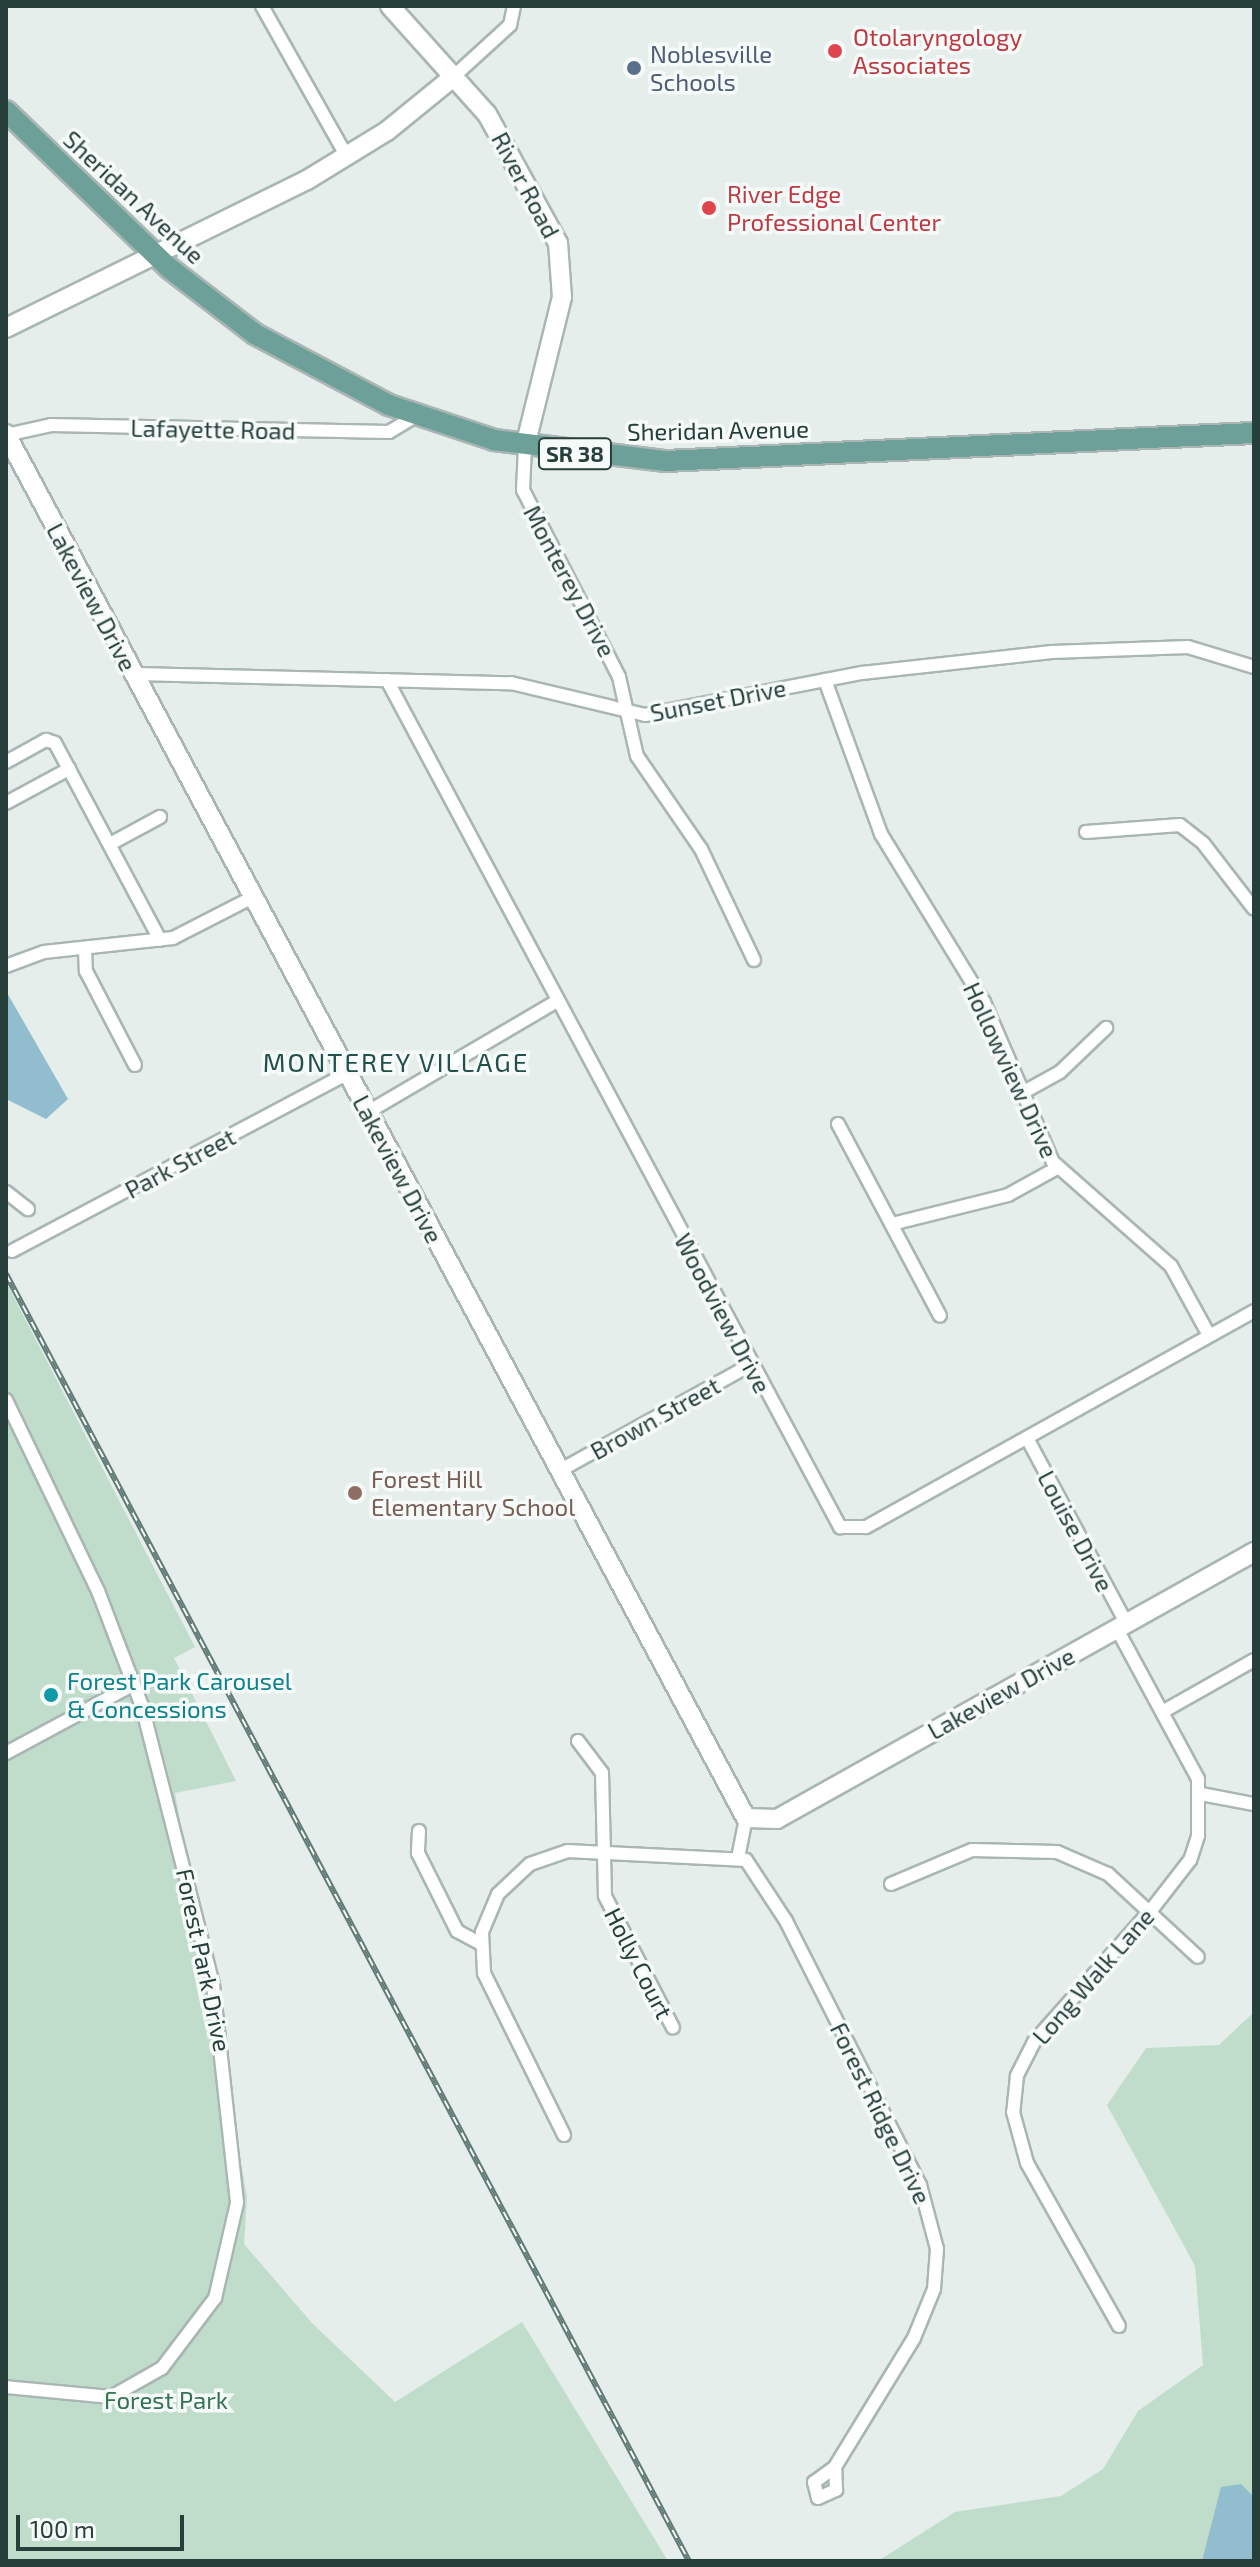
<!DOCTYPE html>
<html>
<head>
<meta charset="utf-8">
<style>
	body { margin:0 }
	#map { position:relative; width:1260px; height:2567px; overflow:hidden; background:#e6eeeb; font-family:"Exo 2",sans-serif }
	div>[style] { position:absolute }
	.green>* { inset:0; background:#c0ddcc }
	.water>* { inset:0; background:#92bdce }
	.roads { filter:drop-shadow(2px 0 #a9b6b3) drop-shadow(-2px 0 #a9b6b3) drop-shadow(0 2px #a9b6b3) drop-shadow(0 -2px #a9b6b3) }
	.street>* { height:12px; margin:-6px; padding:0 6px; transform-origin:6px; border-radius:6px; background:#fff }
	.secondary>* { height:18px; margin:-9px; padding:0 9px; transform-origin:9px; border-radius:9px; background:#fff }
	.primary>* { height:20px; margin:-10px; padding:0 10px; transform-origin:10px; border-radius:10px; background:#6da099 }
	.rail>* { height:6px; margin-top:-3px; transform-origin:0; background:repeating-linear-gradient(90deg,#f6faf9 0 9px,#607a76 0 18px); box-sizing:border-box; border-block:2px solid #607a76 }
	.dots>* { width:22px; height:22px; translate:-50% -50%; box-sizing:border-box; border:4px solid #f6faf9; border-radius:50% }
	span { translate:-50% -50%; white-space:nowrap; text-align:center; line-height:1.15; -webkit-text-stroke:7px #f6faf9; paint-order:stroke }
	.shield-label span { padding:2px 6px; background:#f6faf9; border:2px solid; border-radius:6px; -webkit-text-stroke-width:0 }
	.shield-label { font-size:22px; color:#263f3b; font-weight:700 }
	.health-label { font-size:24px; color:#be3a42 }
	.left { translate:0 -50%; text-align:left }
	.service-label { font-size:24px; color:#4e5e75 }
	.street-label { font-size:24px; color:#263f3b }
	.education-label { font-size:24px; color:#785e54 }
	.culture-label { font-size:24px; color:#0d838f }
	.park-label { font-size:24px; color:#327354 }
	.neighbourhood-label { font-size:26px; color:#22504b; letter-spacing:2px }
	.frame { position:absolute; inset:0; border:8px solid #263f3b; pointer-events:none }
	.scale { position:absolute; left:16px; top:2515px; width:168px; height:36px; box-sizing:border-box; border:4px solid #263f3b; border-top:0; padding-left:10px; font-size:24px; line-height:28px; white-space:nowrap; color:#263f3b; -webkit-text-stroke:6px #f6faf9; paint-order:stroke }
</style>
</head>
<body>
<div id="map">
	<div class="green">
		<div style="clip-path:polygon(6px 1282px,195px 1647px,174px 1658px,236px 1781px,175px 1793px,247px 2197px,244px 2244px,312px 2323px,395px 2402px,522px 2322px,668px 2561px,6px 2561px)"></div>
		<div style="clip-path:polygon(1254px 2012px,1254px 2561px,878px 2561px,955px 2512px,1061px 2496px,1103px 2469px,1138px 2411px,1203px 2365px,1195px 2266px,1107px 2105px,1146px 2048px,1219px 2045px)"></div>
	</div>
	<div class="water">
		<div style="clip-path:polygon(6px 991px,68px 1099px,46px 1119px,6px 1099px)"></div>
		<div style="clip-path:polygon(1241px 2484px,1254px 2497px,1254px 2561px,1202px 2561px,1221px 2487px)"></div>
	</div>
	<div class="roads">
		<div class="street">
			<div style="left:262px;top:6px;width:173px;rotate:60.6deg"></div>
			<div style="left:452px;top:78px;width:79px;rotate:-42.4deg"></div>
			<div style="left:510px;top:25px;width:19px;rotate:-78deg"></div>
			<div style="left:6px;top:435px;width:46px;rotate:-12.5deg"></div>
			<div style="left:51px;top:425px;width:338px;rotate:1.2deg"></div>
			<div style="left:389px;top:432px;width:31px;rotate:-31deg"></div>
			<div style="left:525px;top:447px;width:43px;rotate:92.7deg"></div>
			<div style="left:523px;top:490px;width:210px;rotate:62.8deg"></div>
			<div style="left:619px;top:677px;width:81px;rotate:77.2deg"></div>
			<div style="left:637px;top:756px;width:113px;rotate:55.5deg"></div>
			<div style="left:701px;top:849px;width:123px;rotate:64.5deg"></div>
			<div style="left:133px;top:674px;width:378px;rotate:1.4deg"></div>
			<div style="left:511px;top:683px;width:138px;rotate:13.4deg"></div>
			<div style="left:645px;top:715px;width:221px;rotate:-11deg"></div>
			<div style="left:862px;top:673px;width:191px;rotate:-6.3deg"></div>
			<div style="left:1052px;top:652px;width:136px;rotate:-2.1deg"></div>
			<div style="left:1188px;top:647px;width:69px;rotate:16.9deg"></div>
			<div style="left:387px;top:680px;width:961px;rotate:61.86deg"></div>
			<div style="left:840px;top:1527px;width:26px"></div>
			<div style="left:866px;top:1527px;width:444px;rotate:-29.1deg"></div>
			<div style="left:825px;top:680px;width:164px;rotate:70deg"></div>
			<div style="left:881px;top:834px;width:197px;rotate:58.5deg"></div>
			<div style="left:984px;top:1002px;width:174px;rotate:66.7deg"></div>
			<div style="left:1053px;top:1162px;width:157px;rotate:41.4deg"></div>
			<div style="left:1171px;top:1266px;width:79px;rotate:61.2deg"></div>
			<div style="left:6px;top:762px;width:46px;rotate:-28.8deg"></div>
			<div style="left:46px;top:740px;width:9px;rotate:18deg"></div>
			<div style="left:55px;top:743px;width:223px;rotate:61.9deg"></div>
			<div style="left:6px;top:803px;width:72px;rotate:-28.4deg"></div>
			<div style="left:1086px;top:832px;width:94px;rotate:-4.3deg"></div>
			<div style="left:1180px;top:825px;width:29px;rotate:38deg"></div>
			<div style="left:1203px;top:843px;width:83px;rotate:52.3deg"></div>
			<div style="left:110px;top:844px;width:57px;rotate:-28.4deg"></div>
			<div style="left:85px;top:948px;width:23px;rotate:88deg"></div>
			<div style="left:86px;top:971px;width:106px;rotate:62.5deg"></div>
			<div style="left:6px;top:966px;width:40px;rotate:-20.2deg"></div>
			<div style="left:44px;top:952px;width:130px;rotate:-6.2deg"></div>
			<div style="left:173px;top:938px;width:90px;rotate:-27.1deg"></div>
			<div style="left:1022px;top:1093px;width:43px;rotate:-28.9deg"></div>
			<div style="left:1060px;top:1072px;width:64px;rotate:-43.7deg"></div>
			<div style="left:368px;top:1112px;width:219px;rotate:-30.4deg"></div>
			<div style="left:838px;top:1124px;width:217px;rotate:62deg"></div>
			<div style="left:6px;top:1192px;width:28px;rotate:38deg"></div>
			<div style="left:892px;top:1224px;width:120px;rotate:-14deg"></div>
			<div style="left:1008px;top:1195px;width:56px;rotate:-28.9deg"></div>
			<div style="left:12px;top:1251px;width:379px;rotate:-27.9deg"></div>
			<div style="left:6px;top:1400px;width:212px;rotate:64.3deg"></div>
			<div style="left:98px;top:1591px;width:123px;rotate:69.1deg"></div>
			<div style="left:142px;top:1706px;width:288px;rotate:75.7deg"></div>
			<div style="left:213px;top:1985px;width:219px;rotate:83.7deg"></div>
			<div style="left:237px;top:2203px;width:98px;rotate:103deg"></div>
			<div style="left:215px;top:2298px;width:88px;rotate:127.1deg"></div>
			<div style="left:162px;top:2368px;width:59px;rotate:150.4deg"></div>
			<div style="left:111px;top:2397px;width:105px;rotate:-174.6deg"></div>
			<div style="left:1027px;top:1438px;width:210px;rotate:61.8deg"></div>
			<div style="left:559px;top:1471px;width:218px;rotate:-29deg"></div>
			<div style="left:1117px;top:1629px;width:170px;rotate:61.6deg"></div>
			<div style="left:1198px;top:1779px;width:57px;rotate:90deg"></div>
			<div style="left:1198px;top:1836px;width:25px;rotate:108deg"></div>
			<div style="left:1190px;top:1860px;width:62px;rotate:127.8deg"></div>
			<div style="left:1152px;top:1909px;width:178px;rotate:131.6deg"></div>
			<div style="left:1034px;top:2042px;width:38px;rotate:117deg"></div>
			<div style="left:1017px;top:2076px;width:36px;rotate:96deg"></div>
			<div style="left:1013px;top:2112px;width:53px;rotate:74.6deg"></div>
			<div style="left:1027px;top:2163px;width:187px;rotate:60.6deg"></div>
			<div style="left:1164px;top:1711px;width:103px;rotate:-29.5deg"></div>
			<div style="left:578px;top:1741px;width:40px;rotate:53deg"></div>
			<div style="left:602px;top:1773px;width:123px;rotate:88.6deg"></div>
			<div style="left:605px;top:1896px;width:148px;rotate:62.7deg"></div>
			<div style="left:6px;top:1753px;width:145px;rotate:-28.3deg"></div>
			<div style="left:1201px;top:1794px;width:54px;rotate:10.7deg"></div>
			<div style="left:419px;top:1831px;width:22px;rotate:93deg"></div>
			<div style="left:418px;top:1853px;width:87px;rotate:63.4deg"></div>
			<div style="left:457px;top:1931px;width:26px;rotate:28deg"></div>
			<div style="left:738px;top:1858px;width:41px;rotate:-78.7deg"></div>
			<div style="left:891px;top:1884px;width:88px;rotate:-22.8deg"></div>
			<div style="left:972px;top:1850px;width:85px;rotate:1.3deg"></div>
			<div style="left:1057px;top:1852px;width:56px;rotate:23.3deg"></div>
			<div style="left:1108px;top:1874px;width:122px;rotate:42.7deg"></div>
			<div style="left:564px;top:2135px;width:181px;rotate:-116.3deg"></div>
			<div style="left:484px;top:1973px;width:41px;rotate:-92.8deg"></div>
			<div style="left:482px;top:1932px;width:41px;rotate:-67.2deg"></div>
			<div style="left:498px;top:1894px;width:44px;rotate:-43.2deg"></div>
			<div style="left:530px;top:1864px;width:40px;rotate:-18.9deg"></div>
			<div style="left:568px;top:1851px;width:178px;rotate:2.9deg"></div>
			<div style="left:746px;top:1860px;width:73px;rotate:56.7deg"></div>
			<div style="left:786px;top:1921px;width:296px;rotate:63.1deg"></div>
			<div style="left:920px;top:2185px;width:66px;rotate:75.1deg"></div>
			<div style="left:937px;top:2249px;width:40px;rotate:94.3deg"></div>
			<div style="left:934px;top:2289px;width:53px;rotate:112.2deg"></div>
			<div style="left:914px;top:2338px;width:151px;rotate:121.5deg"></div>
			<div style="left:835px;top:2467px;width:26px;rotate:144deg"></div>
			<div style="left:814px;top:2482px;width:16px;rotate:76deg"></div>
			<div style="left:818px;top:2498px;width:20px;rotate:-24deg"></div>
			<div style="left:836px;top:2490px;width:23px;rotate:-92deg"></div>
		</div>
		<div class="secondary">
			<div style="left:390px;top:6px;width:145px;rotate:48.1deg"></div>
			<div style="left:487px;top:114px;width:147px;rotate:61.2deg"></div>
			<div style="left:558px;top:243px;width:54px;rotate:85.8deg"></div>
			<div style="left:562px;top:297px;width:154px;rotate:103.9deg"></div>
			<div style="left:6px;top:328px;width:335px;rotate:-26.2deg"></div>
			<div style="left:307px;top:180px;width:94px;rotate:-31.5deg"></div>
			<div style="left:387px;top:131px;width:84px;rotate:-39.2deg"></div>
			<div style="left:6px;top:434px;width:1569px;rotate:61.87deg"></div>
			<div style="left:746px;top:1818px;width:31px;rotate:2deg"></div>
			<div style="left:777px;top:1819px;width:547px;rotate:-29.24deg"></div>
		</div>
		<div class="primary">
			<div style="left:6px;top:111px;width:226px;rotate:43.9deg"></div>
			<div style="left:169px;top:268px;width:108px;rotate:37.5deg"></div>
			<div style="left:255px;top:334px;width:152px;rotate:27.9deg"></div>
			<div style="left:389px;top:405px;width:111px;rotate:18.4deg"></div>
			<div style="left:494px;top:440px;width:173px;rotate:7deg"></div>
			<div style="left:666px;top:461px;width:589px;rotate:-2.73deg"></div>
		</div>
	</div>
	<div class="rail">
		<div style="left:6px;top:1274px;width:1457px;rotate:62.05deg"></div>
	</div>
	<div class="dots">
		<div style="left:835px;top:51px;background:#e0444e"></div>
		<div style="left:634px;top:68px;background:#5c6f8a"></div>
		<div style="left:709px;top:208px;background:#e0444e"></div>
		<div style="left:355px;top:1493px;background:#8d6e63"></div>
		<div style="left:51px;top:1695px;background:#0f9aa8"></div>
	</div>
	<div class="shield-label">
		<span style="left:575px;top:454px">SR 38</span>
	</div>
	<div class="health-label">
		<span class="left" style="left:853px;top:51px">Otolaryngology<br>Associates</span>
		<span class="left" style="left:727px;top:208px">River Edge<br>Professional Center</span>
	</div>
	<div class="service-label">
		<span class="left" style="left:650px;top:68px">Noblesville<br>Schools</span>
	</div>
	<div class="street-label">
		<span style="left:526px;top:185px;rotate:62deg">River Road</span>
		<span style="left:134px;top:197px;rotate:43deg">Sheridan Avenue</span>
		<span style="left:213px;top:429px;rotate:1deg">Lafayette Road</span>
		<span style="left:718px;top:430px;rotate:-1deg">Sheridan Avenue</span>
		<span style="left:570px;top:581px;rotate:62deg">Monterey Drive</span>
		<span style="left:92px;top:597px;rotate:62deg">Lakeview Drive</span>
		<span style="left:718px;top:700px;rotate:-11deg">Sunset Drive</span>
		<span style="left:1011px;top:1070px;rotate:65deg">Hollowview Drive</span>
		<span style="left:180px;top:1163px;rotate:-28deg">Park Street</span>
		<span style="left:398px;top:1169px;rotate:62deg">Lakeview Drive</span>
		<span style="left:723px;top:1313px;rotate:62deg">Woodview Drive</span>
		<span style="left:655px;top:1418px;rotate:-29deg">Brown Street</span>
		<span style="left:1076px;top:1531px;rotate:62deg">Louise Drive</span>
		<span style="left:1001px;top:1693px;rotate:-29deg">Lakeview Drive</span>
		<span style="left:204px;top:1960px;rotate:78deg">Forest Park Drive</span>
		<span style="left:639px;top:1963px;rotate:63deg">Holly Court</span>
		<span style="left:1093px;top:1976px;rotate:-49deg">Long Walk Lane</span>
		<span style="left:881px;top:2113px;rotate:64deg">Forest Ridge Drive</span>
	</div>
	<div class="education-label">
		<span class="left" style="left:371px;top:1493px">Forest Hill<br>Elementary School</span>
	</div>
	<div class="culture-label">
		<span class="left" style="left:67px;top:1695px">Forest Park Carousel<br>&amp; Concessions</span>
	</div>
	<div class="park-label">
		<span style="left:166px;top:2400px">Forest Park</span>
	</div>
	<div class="neighbourhood-label">
		<span style="left:396px;top:1062px">MONTEREY VILLAGE</span>
	</div>
	<div class="frame"></div>
	<div class="scale">100 m</div>
</div>
</body>
</html>
